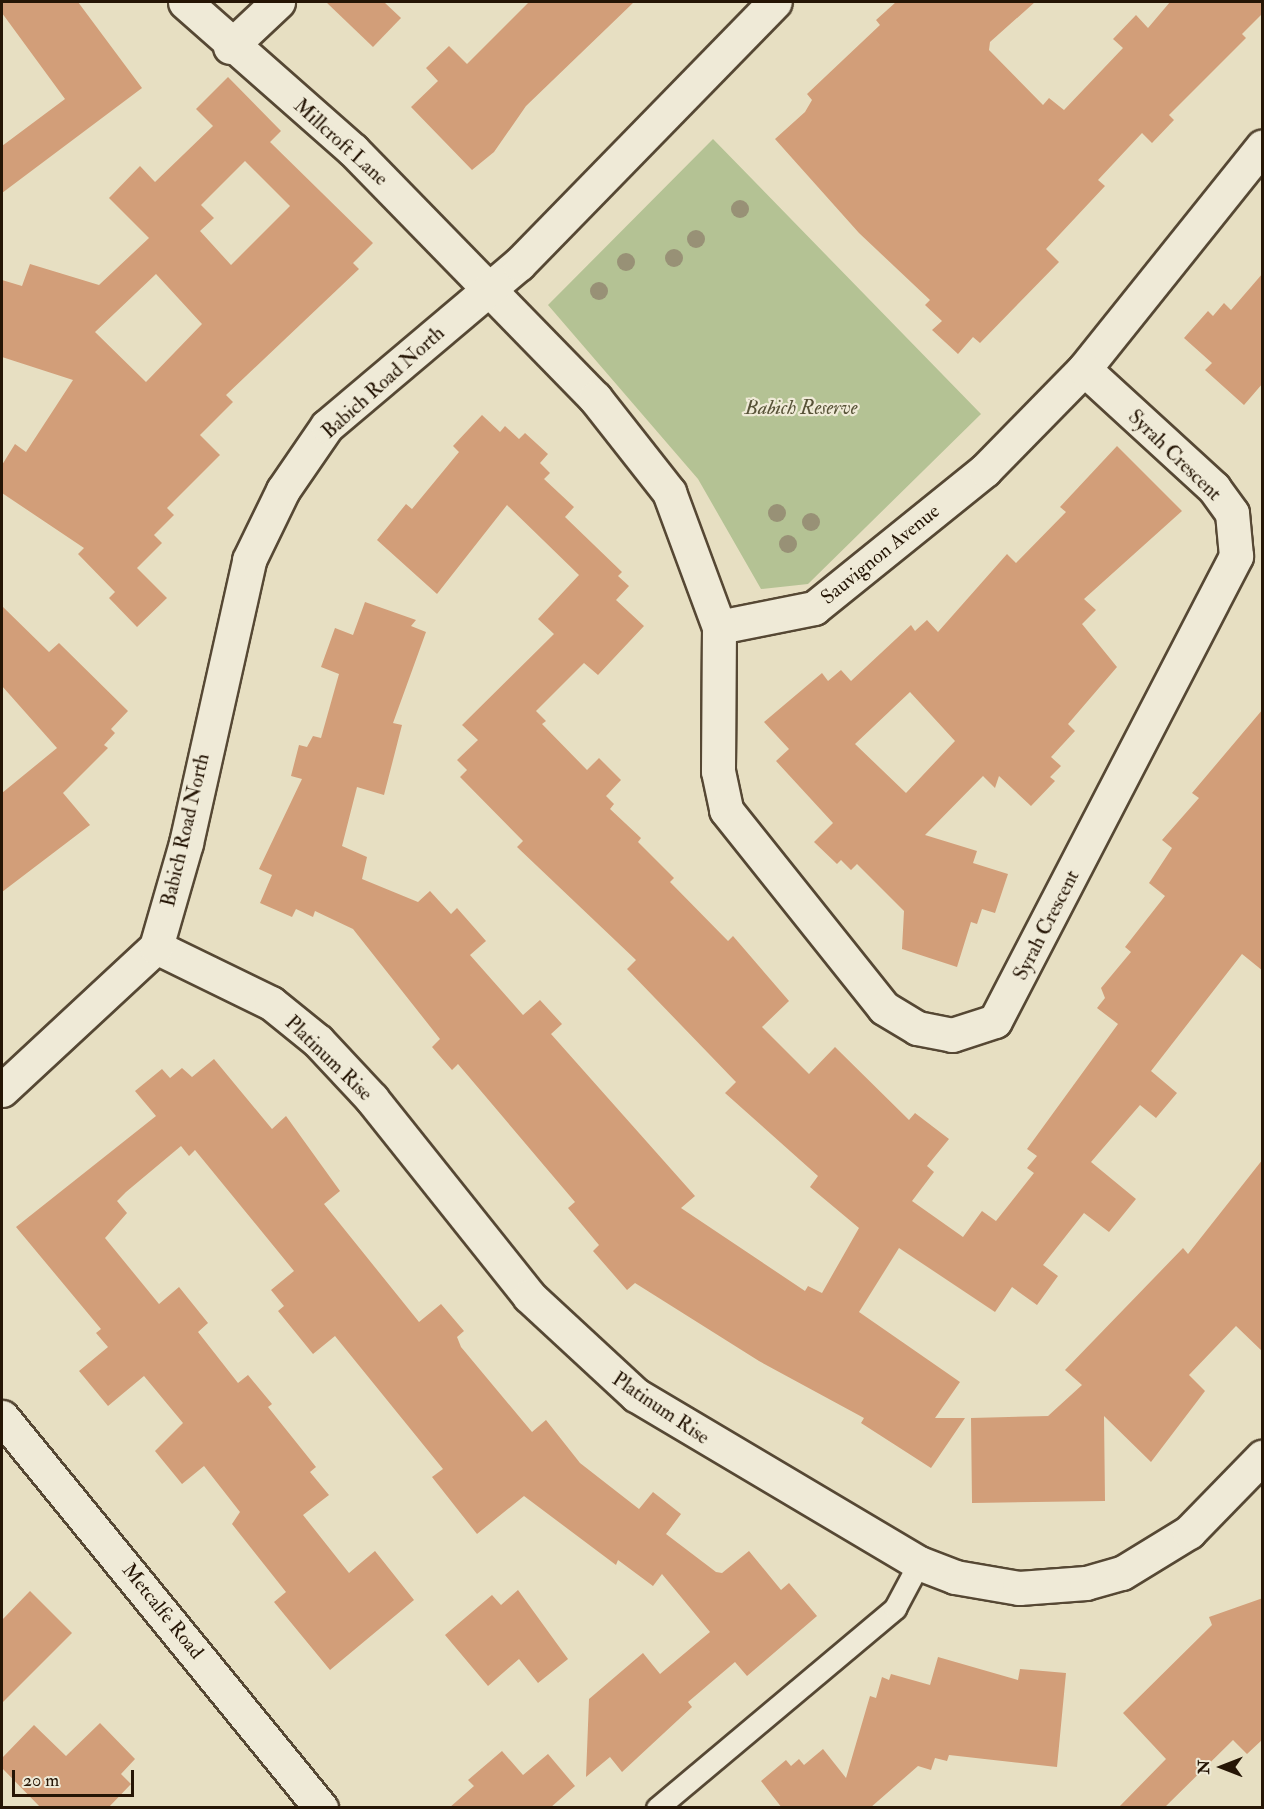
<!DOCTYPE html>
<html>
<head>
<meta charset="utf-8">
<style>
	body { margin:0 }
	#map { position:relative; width:1264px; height:1809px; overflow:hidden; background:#e7dfc2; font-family:"IM FELL Double Pica",serif }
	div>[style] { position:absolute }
	.green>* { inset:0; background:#b4c294 }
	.building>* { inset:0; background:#d29e79 }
	.roads { filter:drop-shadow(2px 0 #564834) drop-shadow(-2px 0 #564834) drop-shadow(0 2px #564834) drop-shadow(0 -2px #564834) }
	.service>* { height:21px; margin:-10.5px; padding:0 10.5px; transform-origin:10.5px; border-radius:10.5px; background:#efead7 }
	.minor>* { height:33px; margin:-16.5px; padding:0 16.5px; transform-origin:16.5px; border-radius:16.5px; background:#efead7 }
	.tertiary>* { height:33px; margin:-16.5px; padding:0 16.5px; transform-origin:16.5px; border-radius:16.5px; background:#efead7 }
	.trees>* { width:18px; height:18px; margin:-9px; border-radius:50%; background:#989176 }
	span { translate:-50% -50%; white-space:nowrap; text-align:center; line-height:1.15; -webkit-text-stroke:4.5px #efead7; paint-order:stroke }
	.street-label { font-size:20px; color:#251505 }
	.park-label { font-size:20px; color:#575237; font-style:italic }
	.frame { position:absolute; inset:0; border:3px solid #251505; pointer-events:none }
	.north { position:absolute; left:1192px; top:1737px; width:60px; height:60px; -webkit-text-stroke:4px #efead7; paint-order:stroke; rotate:270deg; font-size:16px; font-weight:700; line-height:24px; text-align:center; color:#251505 }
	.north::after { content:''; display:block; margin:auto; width:21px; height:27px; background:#251505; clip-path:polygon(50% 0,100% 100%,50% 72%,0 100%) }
	.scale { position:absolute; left:12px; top:1770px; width:122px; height:27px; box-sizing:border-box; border:3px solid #251505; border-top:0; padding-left:8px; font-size:18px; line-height:21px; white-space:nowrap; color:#251505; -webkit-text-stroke:4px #efead7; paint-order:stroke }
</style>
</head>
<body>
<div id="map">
	<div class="green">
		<div style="clip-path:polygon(713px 139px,981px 414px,808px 584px,761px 589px,698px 479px,548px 305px)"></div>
	</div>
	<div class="building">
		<div style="clip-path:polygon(2px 2px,78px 2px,142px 88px,2px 193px,2px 146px,65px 99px,2px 13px)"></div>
		<div style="clip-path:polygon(326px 2px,384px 2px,401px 18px,373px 47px)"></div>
		<div style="clip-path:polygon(529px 2px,634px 2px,526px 106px,494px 152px,472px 170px,411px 107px,438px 81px,426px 68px,449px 46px,467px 64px)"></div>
		<div style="clip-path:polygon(896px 2px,1035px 2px,990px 42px,989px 50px,1043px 105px,1049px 98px,1064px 110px,1123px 48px,1113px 39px,1136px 15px,1148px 28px,1170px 2px,1263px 2px,1263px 13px,1242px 34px,1246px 38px,1169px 115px,1174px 120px,1152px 143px,1142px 133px,1098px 180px,1105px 186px,1046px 249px,1059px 262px,980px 343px,973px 337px,958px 354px,932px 330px,942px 321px,925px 305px,930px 300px,859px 233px,775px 139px,805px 112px,812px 100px,807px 94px,880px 25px,876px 20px)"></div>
		<div style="clip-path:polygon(evenodd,228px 77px,281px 131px,270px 142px,373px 243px,353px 263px,359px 269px,226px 395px,233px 402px,200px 435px,220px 455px,167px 508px,174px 515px,154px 535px,162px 543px,137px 568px,167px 598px,137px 627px,109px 598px,115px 592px,78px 554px,84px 548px,2px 493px,2px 465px,15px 444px,26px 452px,73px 380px,2px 357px,2px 280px,22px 286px,30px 264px,99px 285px,149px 238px,109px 198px,140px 166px,155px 182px,213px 126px,196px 109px,228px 77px,245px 161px,290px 206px,231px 265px,200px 231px,214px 218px,201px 205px,245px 161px,228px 77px,156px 274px,202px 324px,146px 382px,95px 332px,156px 274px)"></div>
		<div style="clip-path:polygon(1263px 273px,1263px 383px,1244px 405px,1205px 370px,1212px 363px,1184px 338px,1208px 311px,1213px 316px,1224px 303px,1231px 310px)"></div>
		<div style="clip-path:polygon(482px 415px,500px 432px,505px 426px,519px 439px,525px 433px,548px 454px,540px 463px,550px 473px,544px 479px,574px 507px,565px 517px,622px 572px,618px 576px,629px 586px,616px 600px,644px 626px,598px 675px,584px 663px,536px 711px,546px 721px,542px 724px,587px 770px,599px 758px,621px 780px,606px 796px,614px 804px,610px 809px,641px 838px,638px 842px,674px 878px,670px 882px,728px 941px,733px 936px,789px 1001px,762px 1027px,809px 1074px,835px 1047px,909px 1120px,915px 1113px,949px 1139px,927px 1166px,934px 1172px,912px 1201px,963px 1237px,982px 1211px,996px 1221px,1034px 1173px,1027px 1168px,1037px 1156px,1027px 1149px,1118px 1024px,1097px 1008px,1105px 998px,1101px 988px,1131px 952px,1125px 947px,1165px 896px,1149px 883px,1172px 848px,1162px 840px,1199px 798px,1192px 793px,1263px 709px,1263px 971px,1242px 954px,1151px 1071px,1177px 1093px,1156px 1118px,1140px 1105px,1091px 1162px,1136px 1199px,1109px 1232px,1084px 1213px,1043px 1265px,1058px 1276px,1037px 1305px,1012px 1287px,995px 1312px,899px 1248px,859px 1312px,960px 1382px,935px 1418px,965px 1418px,931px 1468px,861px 1423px,864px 1418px,759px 1361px,635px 1283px,627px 1290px,593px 1251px,599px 1245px,568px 1208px,575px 1202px,458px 1064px,452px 1070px,432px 1047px,440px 1039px,353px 929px,315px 911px,313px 917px,296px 909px,292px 917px,260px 903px,272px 875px,259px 869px,302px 779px,291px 776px,299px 745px,307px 747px,313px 736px,321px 738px,339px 674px,321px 667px,335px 628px,353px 635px,365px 602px,416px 620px,411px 626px,426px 632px,393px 723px,402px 725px,384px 795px,357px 787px,342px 846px,367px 857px,362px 879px,418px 902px,430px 891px,451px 914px,457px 908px,486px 941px,470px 955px,523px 1015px,540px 1000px,562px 1024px,551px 1034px,695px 1196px,681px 1208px,805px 1291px,808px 1286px,822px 1293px,859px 1228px,810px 1187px,818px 1176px,725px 1093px,736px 1082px,627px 969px,636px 960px,517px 847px,523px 841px,460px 777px,467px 770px,457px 760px,478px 740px,462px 725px,554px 634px,538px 619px,579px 575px,507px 505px,437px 594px,377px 540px,406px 504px,412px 509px,459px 452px,453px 446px)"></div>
		<div style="clip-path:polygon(evenodd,1117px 446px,1182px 511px,1084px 599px,1096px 610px,1082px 624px,1117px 667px,1068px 724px,1075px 731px,1051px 757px,1061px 766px,1050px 777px,1055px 781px,1031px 806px,999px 776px,995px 788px,983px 776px,925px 835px,977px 851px,973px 863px,1008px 874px,995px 913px,982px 909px,977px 924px,971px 922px,957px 967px,902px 949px,904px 911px,857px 864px,851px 870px,841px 860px,837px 864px,814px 842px,833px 823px,776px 761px,789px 749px,764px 722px,822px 673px,828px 681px,841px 670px,851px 681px,911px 625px,915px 631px,927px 620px,938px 632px,1007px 554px,1016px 563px,1066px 512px,1060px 507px,1117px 446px,910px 692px,955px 741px,906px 793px,855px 744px,910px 692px)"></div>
		<div style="clip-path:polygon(2px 606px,49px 652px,59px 643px,128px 711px,111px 729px,115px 733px,104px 745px,108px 748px,63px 793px,90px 825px,2px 892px,2px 793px,57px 748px,2px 686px)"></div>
		<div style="clip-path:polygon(214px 1059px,272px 1129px,286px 1116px,340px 1191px,324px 1204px,419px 1322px,441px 1304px,464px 1331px,457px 1337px,461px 1347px,532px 1432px,546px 1420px,580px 1463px,639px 1509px,653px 1492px,681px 1514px,666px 1534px,716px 1572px,722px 1573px,749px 1551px,781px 1590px,789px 1583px,817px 1616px,747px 1676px,735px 1662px,688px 1702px,692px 1707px,622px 1772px,610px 1757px,586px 1777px,589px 1699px,643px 1653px,660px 1674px,710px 1632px,662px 1574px,653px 1586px,618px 1560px,616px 1565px,524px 1496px,477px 1534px,432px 1477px,443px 1469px,335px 1336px,313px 1354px,278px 1311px,284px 1306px,271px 1290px,294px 1271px,195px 1150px,189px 1156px,181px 1146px,126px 1192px,117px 1201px,127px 1213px,105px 1238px,159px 1304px,179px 1287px,208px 1323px,198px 1332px,238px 1383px,248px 1375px,272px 1404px,268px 1407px,316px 1467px,310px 1472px,329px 1495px,303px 1515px,349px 1573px,375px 1551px,414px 1600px,330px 1670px,274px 1602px,286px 1592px,232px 1524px,240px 1512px,204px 1466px,182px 1484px,155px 1451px,183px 1423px,144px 1376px,108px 1406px,79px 1371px,108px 1347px,96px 1333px,101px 1329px,16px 1227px,156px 1116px,135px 1091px,162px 1069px,170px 1078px,182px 1068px,192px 1077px)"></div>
		<div style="clip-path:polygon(1263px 1159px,1263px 1352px,1236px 1326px,1189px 1375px,1205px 1391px,1151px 1462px,1104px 1416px,1105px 1501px,972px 1503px,971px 1418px,1048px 1416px,1082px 1385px,1065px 1370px,1183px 1248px,1188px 1254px)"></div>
		<div style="clip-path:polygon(518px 1590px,568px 1659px,538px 1683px,519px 1659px,488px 1686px,445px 1635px,492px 1595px,501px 1605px)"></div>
		<div style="clip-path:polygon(30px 1591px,72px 1633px,2px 1703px,2px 1620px)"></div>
		<div style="clip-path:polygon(1263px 1598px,1263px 1739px,1247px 1754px,1233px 1740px,1164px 1808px,1118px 1808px,1166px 1759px,1123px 1713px,1212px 1625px,1209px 1617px)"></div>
		<div style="clip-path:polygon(938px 1657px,1018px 1680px,1020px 1669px,1066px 1673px,1057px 1767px,949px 1755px,947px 1761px,935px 1758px,931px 1770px,918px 1766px,870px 1808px,782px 1808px,761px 1781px,786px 1760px,791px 1766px,799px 1759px,804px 1765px,823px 1749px,846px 1778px,870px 1696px,876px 1698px,882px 1677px,889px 1680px,891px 1674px,930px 1685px)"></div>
		<div style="clip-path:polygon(100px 1723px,135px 1759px,121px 1774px,131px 1784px,108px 1808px,41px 1808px,2px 1768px,2px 1758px,34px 1725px,66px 1756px)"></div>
		<div style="clip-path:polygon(502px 1751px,523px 1775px,548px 1754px,575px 1786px,550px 1808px,449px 1808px,474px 1786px,468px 1780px)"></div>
	</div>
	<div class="roads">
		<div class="service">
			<div style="left:657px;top:1808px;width:311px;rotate:-40deg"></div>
			<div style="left:895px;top:1608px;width:51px;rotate:-61.9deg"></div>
		</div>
		<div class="minor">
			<div style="left:185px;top:2px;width:224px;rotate:41.4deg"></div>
			<div style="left:353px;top:150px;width:347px;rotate:45.7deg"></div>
			<div style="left:595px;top:398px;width:120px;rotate:51.8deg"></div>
			<div style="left:669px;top:492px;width:144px;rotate:69.7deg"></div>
			<div style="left:719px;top:627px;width:97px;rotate:-11.3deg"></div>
			<div style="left:814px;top:608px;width:220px;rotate:-38.9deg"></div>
			<div style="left:985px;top:470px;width:141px;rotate:-45.6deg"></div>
			<div style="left:1084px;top:369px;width:285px;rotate:-51.3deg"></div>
			<div style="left:230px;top:47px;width:66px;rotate:-43.2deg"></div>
			<div style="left:719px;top:627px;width:144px;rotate:90.4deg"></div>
			<div style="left:718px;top:771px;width:40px;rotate:78deg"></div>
			<div style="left:726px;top:810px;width:253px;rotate:51.4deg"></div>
			<div style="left:884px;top:1008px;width:39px;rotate:31deg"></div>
			<div style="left:917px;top:1028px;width:36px;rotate:11deg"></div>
			<div style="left:952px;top:1035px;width:45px;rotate:-18deg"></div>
			<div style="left:995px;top:1021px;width:524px;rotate:-62.6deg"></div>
			<div style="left:1236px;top:556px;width:43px;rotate:-95.3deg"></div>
			<div style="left:1232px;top:513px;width:31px;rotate:-126deg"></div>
			<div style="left:1214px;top:488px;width:176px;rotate:-137.5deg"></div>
			<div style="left:156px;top:947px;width:128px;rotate:26deg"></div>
			<div style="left:271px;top:1003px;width:60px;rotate:39deg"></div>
			<div style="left:318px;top:1041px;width:79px;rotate:47deg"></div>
			<div style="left:372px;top:1099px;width:252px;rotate:51.4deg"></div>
			<div style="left:529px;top:1296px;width:146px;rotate:42.8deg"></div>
			<div style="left:636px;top:1395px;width:329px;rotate:30.7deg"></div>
			<div style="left:919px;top:1563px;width:39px;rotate:21deg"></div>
			<div style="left:955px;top:1577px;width:65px;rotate:9.8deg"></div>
			<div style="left:1019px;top:1588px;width:67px;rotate:-4.3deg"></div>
			<div style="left:1086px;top:1583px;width:37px;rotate:-16deg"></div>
			<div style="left:1122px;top:1573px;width:79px;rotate:-31.5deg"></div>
			<div style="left:1189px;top:1532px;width:105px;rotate:-45.8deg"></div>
			<div style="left:2px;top:1090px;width:210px;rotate:-42.9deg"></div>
			<div style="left:156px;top:947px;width:108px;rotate:-73.9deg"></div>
			<div style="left:186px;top:843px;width:290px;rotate:-77.4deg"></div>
			<div style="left:249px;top:560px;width:78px;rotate:-64.1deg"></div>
			<div style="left:283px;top:490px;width:78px;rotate:-55.5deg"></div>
			<div style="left:327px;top:426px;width:251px;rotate:-40.2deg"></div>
			<div style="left:519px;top:264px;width:366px;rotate:-45.7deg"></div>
		</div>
		<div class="tertiary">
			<div style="left:2px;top:1417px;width:505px;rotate:50.79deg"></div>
		</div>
	</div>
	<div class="trees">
		<div style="left:740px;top:209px"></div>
		<div style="left:696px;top:239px"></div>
		<div style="left:674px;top:258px"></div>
		<div style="left:626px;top:262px"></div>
		<div style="left:599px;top:291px"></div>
		<div style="left:777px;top:513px"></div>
		<div style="left:811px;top:522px"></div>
		<div style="left:788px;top:544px"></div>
	</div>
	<div class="street-label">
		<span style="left:341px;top:142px;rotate:42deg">Millcroft Lane</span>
		<span style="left:383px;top:382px;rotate:-42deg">Babich Road North</span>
		<span style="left:1175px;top:455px;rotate:44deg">Syrah Crescent</span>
		<span style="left:880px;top:554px;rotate:-39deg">Sauvignon Avenue</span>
		<span style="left:185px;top:830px;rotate:-77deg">Babich Road North</span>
		<span style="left:1046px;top:925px;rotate:-63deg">Syrah Crescent</span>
		<span style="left:329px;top:1058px;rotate:44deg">Platinum Rise</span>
		<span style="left:661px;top:1408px;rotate:34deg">Platinum Rise</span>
		<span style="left:163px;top:1611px;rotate:51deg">Metcalfe Road</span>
	</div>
	<div class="park-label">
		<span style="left:801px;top:407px">Babich Reserve</span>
	</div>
	<div class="frame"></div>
	<div class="north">N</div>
	<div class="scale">20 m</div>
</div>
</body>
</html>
